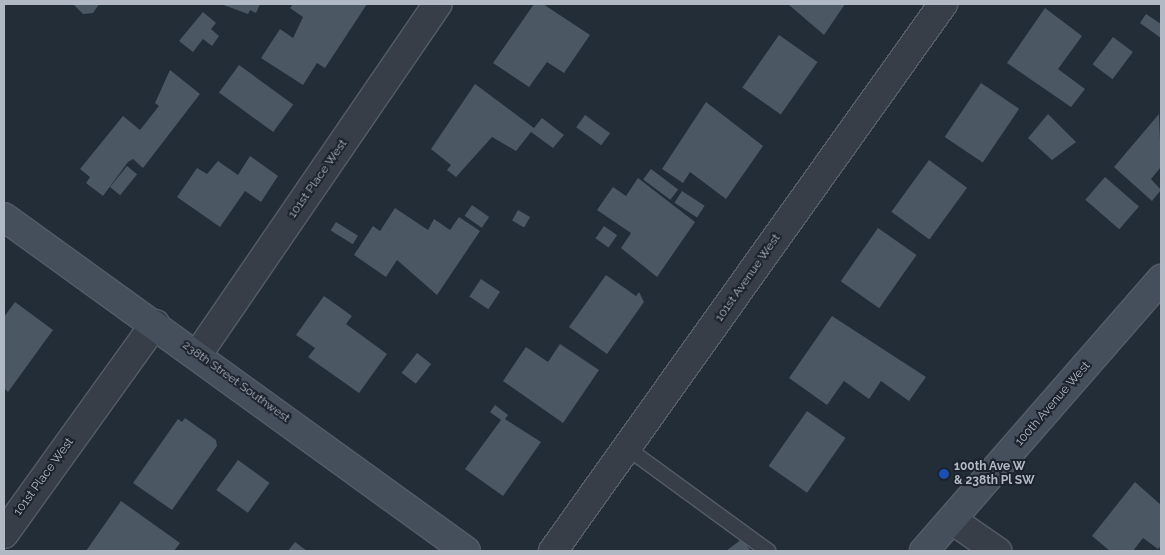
<!DOCTYPE html>
<html>
<head>
<meta charset="utf-8">
<style>
	body { margin:0 }
	#map { position:relative; width:1165px; height:555px; overflow:hidden; background:#232d38; font-family:Raleway,sans-serif }
	div>[style] { position:absolute }
	.building>* { inset:0; background:#4b5763; transform-origin:0 0 }
	.roads { filter:drop-shadow(1px 0 #545c66) drop-shadow(-1px 0 #545c66) drop-shadow(0 1px #545c66) drop-shadow(0 -1px #545c66) }
	.lane>* { height:14px; margin:-7px; padding:0 7px; transform-origin:7px; border-radius:7px; background:#373e48 }
	.street>* { height:28px; margin:-14px; padding:0 14px; transform-origin:14px; border-radius:14px; background:#373e48 }
	.secondary>* { height:28px; margin:-14px; padding:0 14px; transform-origin:14px; border-radius:14px; background:#454e5b }
	.dots>* { width:14px; height:14px; translate:-50% -50%; box-sizing:border-box; border:2px solid #1c232d; border-radius:50% }
	span { translate:-50% -50%; white-space:nowrap; text-align:center; line-height:1.15; -webkit-text-stroke:4px #1c232d; paint-order:stroke }
	.street-label { font-size:12px; color:#b1b9c4 }
	.poi-label { font-size:12px; color:#b1b9c4; font-weight:700 }
	.left { translate:0 -50%; text-align:left }
	.frame { position:absolute; inset:0; border:5px solid #b1b9c4; pointer-events:none }
</style>
</head>
<body>
<div id="map">
	<div class="building">
		<div style="clip-path:polygon(73px 4px,99px 4px,93px 13px,83px 14px)"></div>
		<div style="clip-path:polygon(221px 4px,260px 4px,256px 13px,250px 10px,248px 14px)"></div>
		<div style="clip-path:polygon(293px 4px,367px 4px,325px 68px,317px 63px,303px 85px,261px 58px,280px 29px,293px 38px,295px 34px,303px 17px,290px 8px)"></div>
		<div style="clip-path:polygon(534px 4px,543px 4px,590px 35px,564px 73px,547px 62px,529px 87px,493px 63px)"></div>
		<div style="clip-path:polygon(788px 4px,845px 4px,824px 35px)"></div>
		<div style="clip-path:polygon(1045px 8px,1082px 36px,1058px 69px,1085px 89px,1071px 107px,1007px 63px)"></div>
		<div style="clip-path:polygon(203px 12px,216px 23px,211px 29px,219px 36px,212px 46px,203px 39px,193px 52px,179px 41px)"></div>
		<div style="clip-path:polygon(1146px 14px,1161px 24px,1161px 38px,1140px 23px)"></div>
		<div style="left:779px;top:35px;width:47px;height:64px;rotate:35deg"></div>
		<div style="left:1113px;top:37px;width:25px;height:34px;rotate:37deg"></div>
		<div style="left:239px;top:65px;width:67px;height:34px;rotate:36deg"></div>
		<div style="clip-path:polygon(170px 70px,200px 94px,143px 168px,133px 159px,128px 162px,103px 196px,86px 183px,90px 177px,80px 169px,123px 116px,140px 130px,159px 106px,155px 103px)"></div>
		<div style="left:981px;top:83px;width:46px;height:65px;rotate:34deg"></div>
		<div style="clip-path:polygon(475px 84px,534px 128px,542px 118px,564px 135px,553px 148px,531px 132px,516px 151px,492px 137px,456px 177px,447px 170px,451px 165px,431px 149px)"></div>
		<div style="clip-path:polygon(706px 102px,763px 146px,726px 199px,690px 172px,683px 183px,662px 169px)"></div>
		<div style="clip-path:polygon(1048px 114px,1076px 142px,1052px 160px,1028px 138px)"></div>
		<div style="clip-path:polygon(1159px 114px,1161px 167px,1151px 179px,1161px 190px,1152px 201px,1114px 167px)"></div>
		<div style="left:585px;top:115px;width:31px;height:15px;rotate:36deg"></div>
		<div style="clip-path:polygon(250px 156px,278px 176px,261px 202px,245px 191px,220px 227px,177px 197px,197px 168px,207px 174px,218px 161px,238px 175px)"></div>
		<div style="left:929px;top:160px;width:47px;height:64px;rotate:36deg"></div>
		<div style="left:127px;top:166px;width:13px;height:27px;rotate:39deg"></div>
		<div style="left:651px;top:169px;width:34px;height:13px;rotate:37deg"></div>
		<div style="left:1105px;top:177px;width:45px;height:30px;rotate:41deg"></div>
		<div style="clip-path:polygon(638px 178px,695px 222px,657px 277px,621px 248px,631px 233px,597px 210px,613px 187px,626px 196px)"></div>
		<div style="left:682px;top:191px;width:27px;height:14px;rotate:33deg"></div>
		<div style="left:472px;top:205px;width:21px;height:13px;rotate:35deg"></div>
		<div style="clip-path:polygon(395px 208px,428px 230px,434px 219px,450px 230px,459px 217px,480px 231px,437px 295px,397px 260px,386px 277px,354px 255px,373px 226px,380px 231px)"></div>
		<div style="left:518px;top:210px;width:14px;height:12px;rotate:30deg"></div>
		<div style="left:336px;top:222px;width:26px;height:10px;rotate:32deg"></div>
		<div style="left:604px;top:226px;width:16px;height:15px;rotate:35deg"></div>
		<div style="left:878px;top:228px;width:47px;height:65px;rotate:35deg"></div>
		<div style="clip-path:polygon(606px 275px,636px 296px,639px 292px,644px 302px,607px 354px,569px 327px)"></div>
		<div style="left:481px;top:279px;width:23px;height:21px;rotate:34deg"></div>
		<div style="clip-path:polygon(324px 296px,352px 316px,346px 324px,387px 354px,359px 393px,308px 357px,315px 348px,296px 335px)"></div>
		<div style="clip-path:polygon(15px 302px,53px 330px,8px 392px,4px 388px,4px 317px)"></div>
		<div style="clip-path:polygon(832px 316px,926px 377px,909px 401px,881px 381px,869px 399px,844px 381px,827px 405px,789px 378px)"></div>
		<div style="clip-path:polygon(560px 344px,599px 370px,563px 423px,503px 381px,526px 347px,548px 362px)"></div>
		<div style="left:417px;top:353px;width:18px;height:25px;rotate:38deg"></div>
		<div style="clip-path:polygon(495px 405px,508px 415px,505px 419px,541px 442px,503px 496px,465px 469px,501px 420px,490px 412px)"></div>
		<div style="left:807px;top:411px;width:47px;height:67px;rotate:35deg"></div>
		<div style="clip-path:polygon(185px 418px,216px 440px,217px 446px,172px 510px,133px 483px,178px 419px,182px 422px)"></div>
		<div style="left:238px;top:460px;width:39px;height:37px;rotate:36deg"></div>
		<div style="clip-path:polygon(1135px 482px,1161px 505px,1161px 546px,1158px 549px,1143px 538px,1133px 551px,1110px 551px,1092px 536px)"></div>
		<div style="clip-path:polygon(121px 501px,180px 543px,174px 551px,86px 551px)"></div>
		<div style="clip-path:polygon(742px 539px,751px 551px,726px 551px)"></div>
		<div style="clip-path:polygon(295px 542px,307px 551px,288px 551px)"></div>
	</div>
	<div class="roads">
		<div class="lane">
			<div style="left:627px;top:448px;width:175px;rotate:36.1deg"></div>
		</div>
		<div class="street">
			<div style="left:198px;top:354px;width:424px;rotate:-55.6deg"></div>
			<div style="left:952px;top:520px;width:55px;rotate:34.6deg"></div>
			<div style="left:4px;top:534px;width:259px;rotate:-54.3deg"></div>
			<div style="left:553px;top:551px;width:672px;rotate:-54.51deg"></div>
		</div>
		<div class="secondary">
			<div style="left:4px;top:217px;width:570px;rotate:35.86deg"></div>
			<div style="left:924px;top:551px;width:361px;rotate:-48.9deg"></div>
		</div>
	</div>
	<div class="dots">
		<div style="left:944px;top:474px;background:#1a4fb4"></div>
	</div>
	<div class="street-label">
		<span style="left:318px;top:179px;rotate:-55deg">101st Place West</span>
		<span style="left:748px;top:278px;rotate:-55deg">101st Avenue West</span>
		<span style="left:236px;top:382px;rotate:36deg">238th Street Southwest</span>
		<span style="left:1053px;top:404px;rotate:-49deg">100th Avenue West</span>
		<span style="left:44px;top:477px;rotate:-54deg">101st Place West</span>
	</div>
	<div class="poi-label">
		<span class="left" style="left:954px;top:474px">100th Ave W<br>&amp; 238th Pl SW</span>
	</div>
	<div class="frame"></div>
</div>
</body>
</html>
